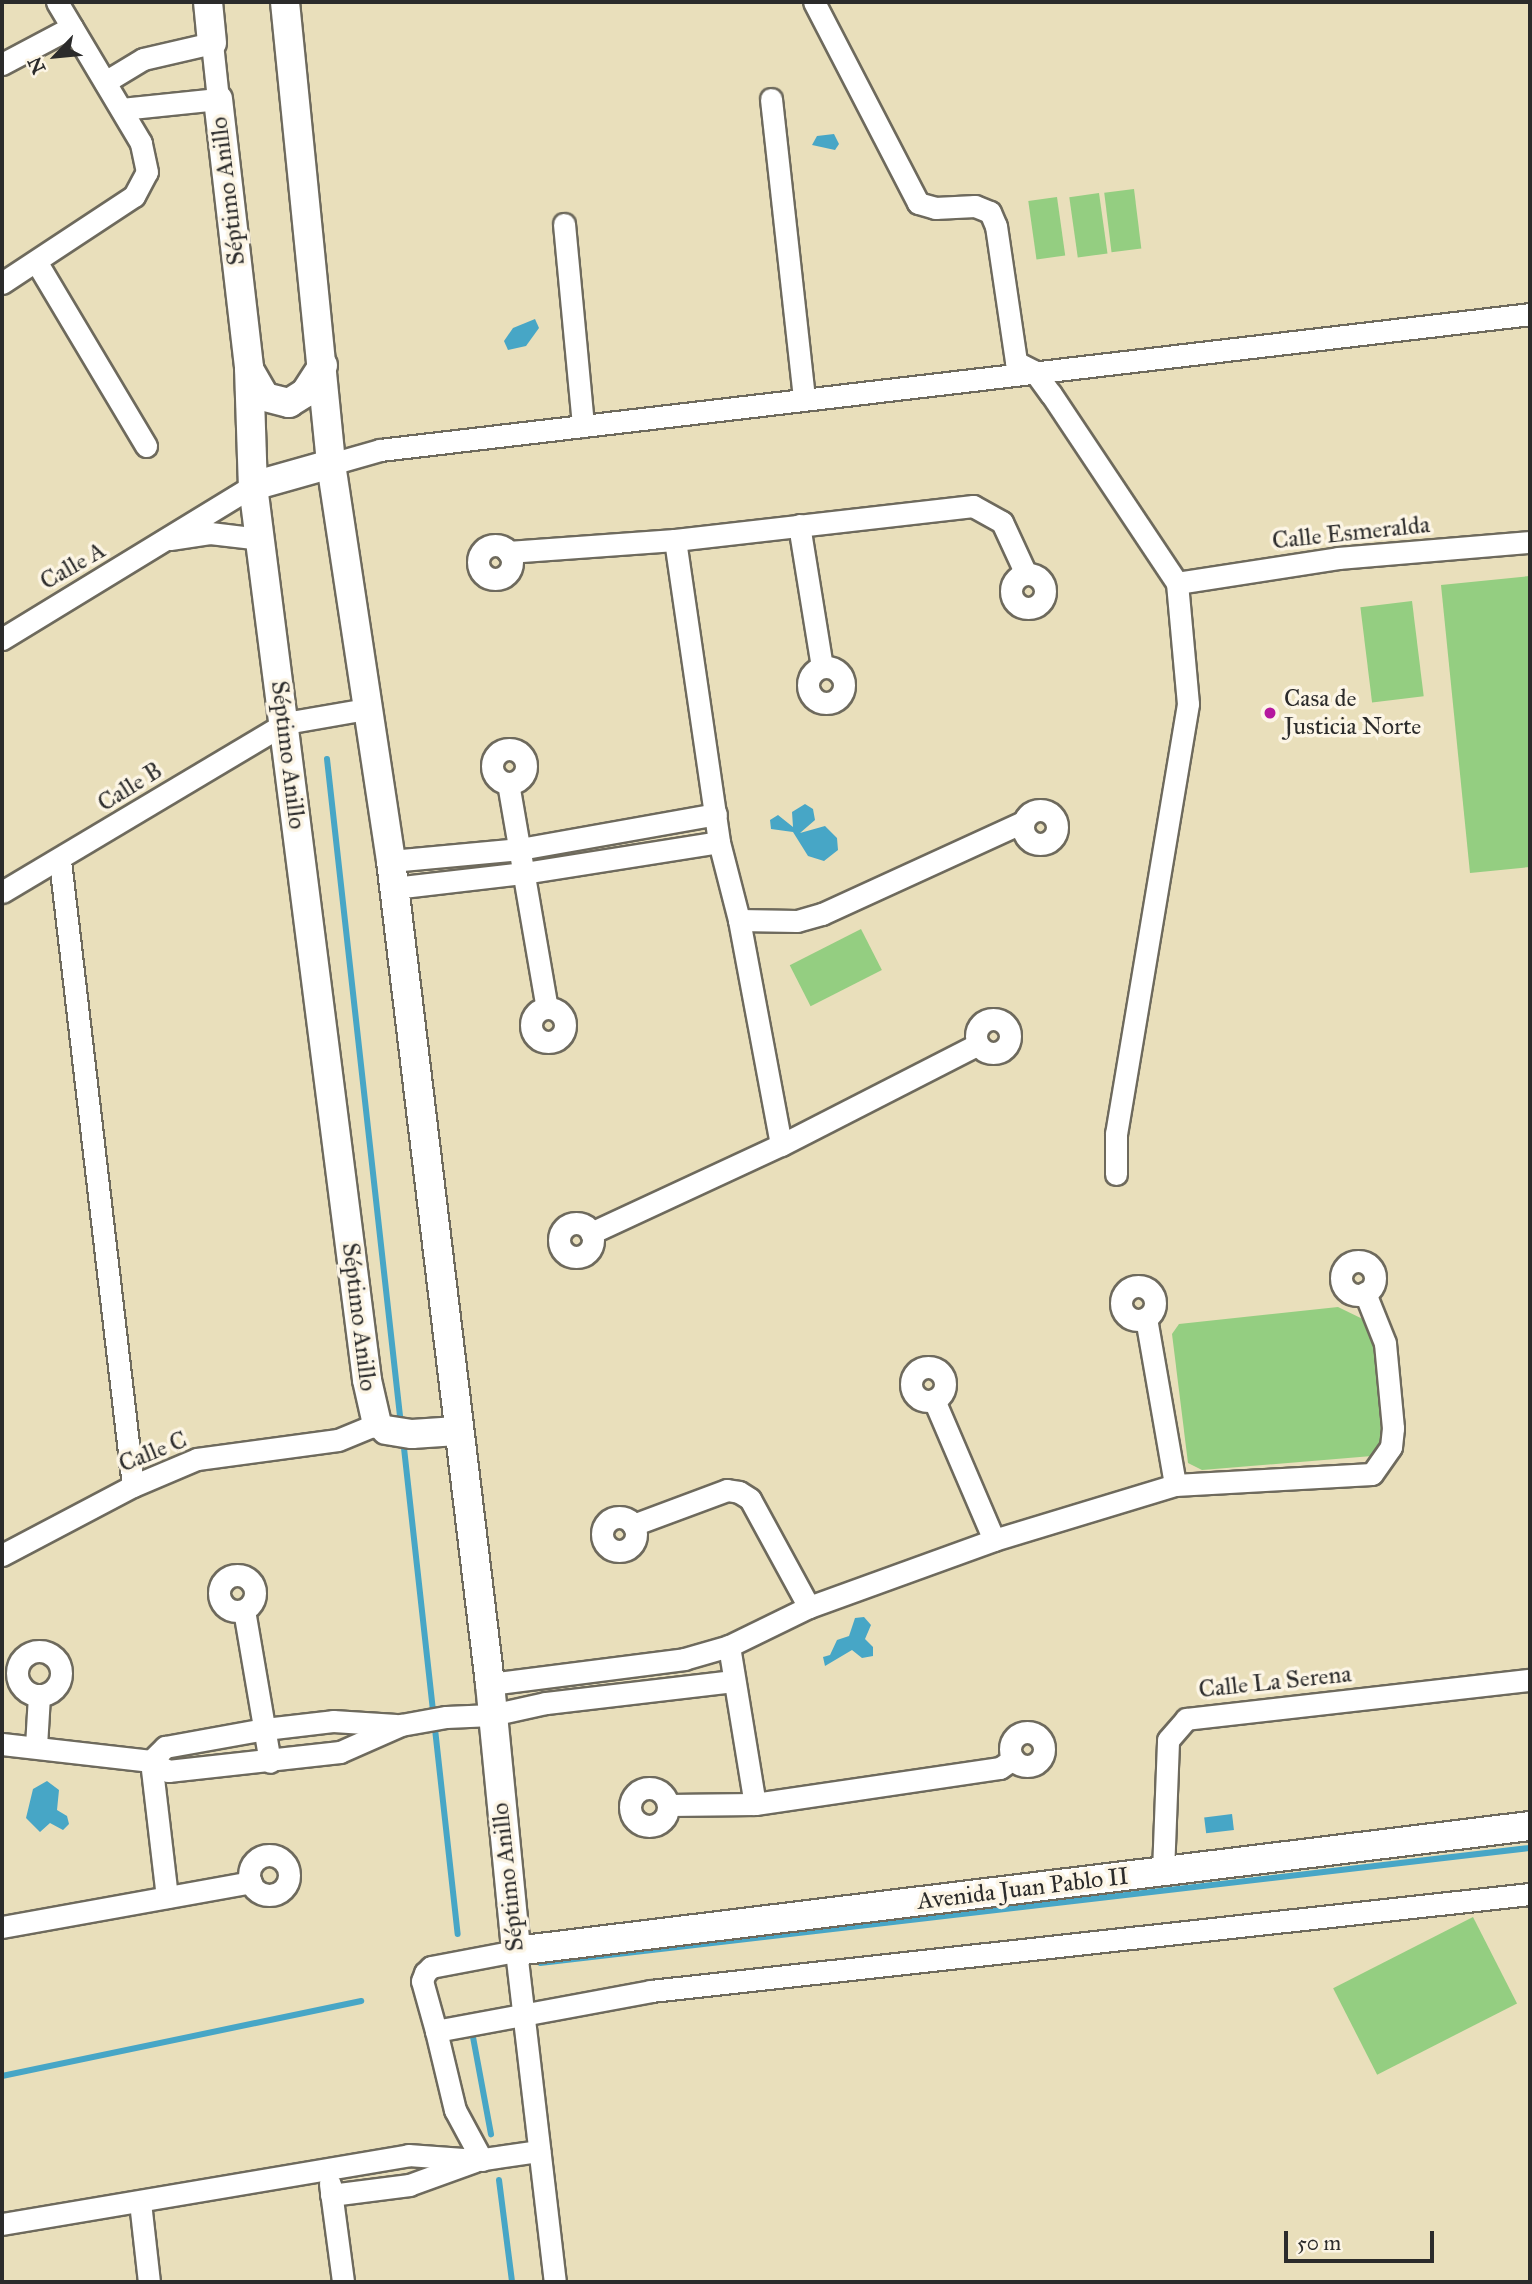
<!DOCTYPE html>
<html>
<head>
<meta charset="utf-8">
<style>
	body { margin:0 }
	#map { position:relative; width:1532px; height:2284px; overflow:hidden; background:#e9dfbb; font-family:"IM FELL Great Primer",serif }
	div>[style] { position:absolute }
	.green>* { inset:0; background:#94ce81; transform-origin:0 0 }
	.water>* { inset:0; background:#47a6c6; transform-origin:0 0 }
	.stream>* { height:6px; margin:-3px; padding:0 3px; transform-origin:3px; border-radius:3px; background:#47a6c6 }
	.roads { filter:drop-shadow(2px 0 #6e6a5d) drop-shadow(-2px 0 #6e6a5d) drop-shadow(0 2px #6e6a5d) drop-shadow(0 -2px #6e6a5d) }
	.minor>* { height:21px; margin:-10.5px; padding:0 10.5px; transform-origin:10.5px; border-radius:10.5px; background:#fff }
	.minor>.ring { margin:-10.5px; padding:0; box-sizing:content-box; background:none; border:21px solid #fff; border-radius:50% }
	.major>* { height:28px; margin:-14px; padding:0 14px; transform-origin:14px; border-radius:14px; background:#fff }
	.dots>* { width:19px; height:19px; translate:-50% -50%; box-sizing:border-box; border:4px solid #fcf5e5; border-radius:50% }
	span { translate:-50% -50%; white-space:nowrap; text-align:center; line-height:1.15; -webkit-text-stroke:7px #fcf5e5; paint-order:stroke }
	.street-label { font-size:24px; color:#2b2b2b }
	.poi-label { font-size:24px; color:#2b2b2b }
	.left { translate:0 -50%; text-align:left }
	.frame { position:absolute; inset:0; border:4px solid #2b2b2b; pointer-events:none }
	.north { position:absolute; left:21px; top:21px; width:70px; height:70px; -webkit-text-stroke:5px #fcf5e5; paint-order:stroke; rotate:244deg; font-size:19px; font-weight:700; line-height:28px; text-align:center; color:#2b2b2b }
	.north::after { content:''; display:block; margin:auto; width:24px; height:32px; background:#2b2b2b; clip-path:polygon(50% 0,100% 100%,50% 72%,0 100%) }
	.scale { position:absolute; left:1284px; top:2231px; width:150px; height:32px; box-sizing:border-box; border:4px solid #2b2b2b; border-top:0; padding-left:9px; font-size:21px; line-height:24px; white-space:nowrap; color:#2b2b2b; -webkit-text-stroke:5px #fcf5e5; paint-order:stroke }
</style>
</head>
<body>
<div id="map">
	<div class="green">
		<div style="left:1134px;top:189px;width:60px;height:30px;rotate:83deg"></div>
		<div style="left:1099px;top:193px;width:61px;height:30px;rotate:82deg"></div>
		<div style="left:1057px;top:197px;width:59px;height:29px;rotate:82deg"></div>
		<div style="clip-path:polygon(1530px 576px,1530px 867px,1470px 873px,1441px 585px)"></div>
		<div style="left:1412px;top:601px;width:96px;height:52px;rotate:83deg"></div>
		<div style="left:861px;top:929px;width:46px;height:80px;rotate:63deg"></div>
		<div style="clip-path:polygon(1338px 1307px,1373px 1324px,1382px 1446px,1372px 1456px,1202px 1470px,1188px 1463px,1172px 1334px,1179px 1324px)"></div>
		<div style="left:1473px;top:1917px;width:97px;height:157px;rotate:63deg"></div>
	</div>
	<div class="water">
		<div style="clip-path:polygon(834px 134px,839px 144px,835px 150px,812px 145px,817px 136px)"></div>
		<div style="clip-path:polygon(535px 319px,539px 328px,526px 346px,508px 350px,504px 341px,513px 328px)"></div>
		<div style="clip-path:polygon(805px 804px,813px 809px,815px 820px,800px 833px,825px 826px,837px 838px,838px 850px,824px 861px,808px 856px,793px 832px,771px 829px,770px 820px,778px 815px,793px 827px,792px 812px)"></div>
		<div style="clip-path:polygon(864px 1617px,871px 1625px,865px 1639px,873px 1647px,873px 1656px,862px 1658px,852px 1650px,825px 1666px,823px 1657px,830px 1655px,837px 1640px,849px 1636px,855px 1618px)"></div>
		<div style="clip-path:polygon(47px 1781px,59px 1790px,57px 1810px,67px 1816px,69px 1824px,63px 1830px,50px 1823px,40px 1832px,26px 1818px,33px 1789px)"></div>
		<div style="left:1232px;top:1814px;width:16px;height:28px;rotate:83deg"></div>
	</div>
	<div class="stream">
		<div style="left:327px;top:759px;width:670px;rotate:83.66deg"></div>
		<div style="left:403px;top:1439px;width:498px;rotate:83.7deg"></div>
		<div style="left:540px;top:1963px;width:997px;rotate:-6.63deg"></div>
		<div style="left:473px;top:2037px;width:99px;rotate:79.5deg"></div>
		<div style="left:2px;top:2076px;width:367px;rotate:-11.8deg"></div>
		<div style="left:499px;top:2180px;width:103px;rotate:82.7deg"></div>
	</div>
	<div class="roads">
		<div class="minor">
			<div style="left:814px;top:2px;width:226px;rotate:62.6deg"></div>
			<div style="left:918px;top:203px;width:18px;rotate:16deg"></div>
			<div style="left:935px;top:208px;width:40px;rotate:-2.9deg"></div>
			<div style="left:975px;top:206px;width:16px;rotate:22deg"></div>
			<div style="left:990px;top:212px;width:15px;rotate:67deg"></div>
			<div style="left:996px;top:226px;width:137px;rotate:81.6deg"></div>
			<div style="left:1016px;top:362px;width:20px;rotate:27deg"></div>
			<div style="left:1034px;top:371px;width:29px;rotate:54deg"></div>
			<div style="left:1051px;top:394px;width:227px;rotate:56.3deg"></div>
			<div style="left:1177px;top:583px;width:121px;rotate:84.8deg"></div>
			<div style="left:1188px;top:704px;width:435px;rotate:99.5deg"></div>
			<div style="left:1116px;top:1133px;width:41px;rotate:90deg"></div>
			<div style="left:2px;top:64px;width:79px;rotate:-27.9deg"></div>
			<div style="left:105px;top:82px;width:44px;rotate:-31.2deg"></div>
			<div style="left:143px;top:59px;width:71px;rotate:-13.1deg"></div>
			<div style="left:212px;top:43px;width:56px;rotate:83.9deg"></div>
			<div style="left:218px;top:99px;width:97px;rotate:174.1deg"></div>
			<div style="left:771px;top:99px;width:300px;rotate:83.7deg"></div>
			<div style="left:564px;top:224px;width:203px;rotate:84.6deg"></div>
			<div style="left:37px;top:263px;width:213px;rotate:59.2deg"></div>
			<div style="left:2px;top:283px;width:158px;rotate:-33.4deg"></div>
			<div style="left:134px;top:196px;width:27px;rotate:-62deg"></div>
			<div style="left:147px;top:172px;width:30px;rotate:-102deg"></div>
			<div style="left:141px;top:143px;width:164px;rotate:-120.8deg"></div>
			<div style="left:331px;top:464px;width:51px;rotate:-15.9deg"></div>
			<div style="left:380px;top:450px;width:1158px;rotate:-6.74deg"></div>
			<div style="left:799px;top:525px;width:144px;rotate:80.8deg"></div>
			<div style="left:170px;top:539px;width:40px;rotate:-8.5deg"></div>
			<div style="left:210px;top:533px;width:50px;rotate:6.8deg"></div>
			<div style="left:675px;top:540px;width:305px;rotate:81.7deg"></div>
			<div style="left:719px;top:842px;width:81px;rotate:75.6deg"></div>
			<div style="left:739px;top:920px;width:229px;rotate:79.4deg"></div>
			<div class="ring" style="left:478px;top:545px;width:13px;height:13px"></div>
			<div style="left:508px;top:552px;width:167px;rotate:-4.1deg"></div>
			<div style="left:675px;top:540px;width:300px;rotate:-6.5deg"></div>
			<div style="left:973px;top:506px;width:33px;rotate:29deg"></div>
			<div style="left:1002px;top:522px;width:57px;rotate:65.2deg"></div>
			<div class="ring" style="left:1011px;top:574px;width:13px;height:13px"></div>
			<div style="left:1177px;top:583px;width:163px;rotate:-8.8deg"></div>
			<div style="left:1338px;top:558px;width:193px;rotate:-4.8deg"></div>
			<div style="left:2px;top:639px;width:294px;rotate:-31.4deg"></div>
			<div class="ring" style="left:808px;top:667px;width:15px;height:15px"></div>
			<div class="ring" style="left:492px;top:749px;width:13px;height:13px"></div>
			<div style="left:508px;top:783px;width:228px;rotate:80.2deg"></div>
			<div class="ring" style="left:1023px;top:810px;width:13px;height:13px"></div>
			<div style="left:60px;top:861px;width:629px;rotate:83.34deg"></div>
			<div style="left:391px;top:861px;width:130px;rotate:-5.3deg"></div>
			<div style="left:520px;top:849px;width:199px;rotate:-10.1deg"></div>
			<div style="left:394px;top:888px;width:131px;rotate:-6.6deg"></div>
			<div style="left:524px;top:873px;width:197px;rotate:-9deg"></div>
			<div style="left:2px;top:892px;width:330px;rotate:-30.8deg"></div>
			<div style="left:285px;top:723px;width:82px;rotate:-9.8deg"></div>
			<div style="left:739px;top:920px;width:58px;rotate:1deg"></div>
			<div style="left:797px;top:921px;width:26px;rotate:-16deg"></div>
			<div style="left:822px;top:914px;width:221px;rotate:-24.6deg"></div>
			<div class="ring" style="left:531px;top:1008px;width:13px;height:13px"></div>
			<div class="ring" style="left:976px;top:1019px;width:13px;height:13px"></div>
			<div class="ring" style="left:559px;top:1223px;width:13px;height:13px"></div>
			<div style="left:591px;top:1233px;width:209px;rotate:-24.9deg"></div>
			<div style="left:781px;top:1145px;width:221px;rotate:-27.1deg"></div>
			<div class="ring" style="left:1341px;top:1261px;width:13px;height:13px"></div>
			<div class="ring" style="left:1121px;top:1286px;width:13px;height:13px"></div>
			<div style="left:1146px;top:1318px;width:169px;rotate:80.1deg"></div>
			<div class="ring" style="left:911px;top:1367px;width:13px;height:13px"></div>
			<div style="left:934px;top:1400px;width:152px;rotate:66.8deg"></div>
			<div class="ring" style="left:602px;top:1517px;width:13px;height:13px"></div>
			<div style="left:633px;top:1525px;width:100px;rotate:-20.4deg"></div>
			<div style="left:727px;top:1490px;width:12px;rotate:9deg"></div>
			<div style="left:739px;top:1492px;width:13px;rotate:32deg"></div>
			<div style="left:750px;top:1499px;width:123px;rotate:61.4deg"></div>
			<div style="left:2px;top:1555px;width:148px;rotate:-27.8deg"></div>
			<div style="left:133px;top:1486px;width:69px;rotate:-22.9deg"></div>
			<div style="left:197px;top:1459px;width:142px;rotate:-7.7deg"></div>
			<div style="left:338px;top:1440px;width:42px;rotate:-22.3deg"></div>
			<div style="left:377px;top:1424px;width:11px;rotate:34deg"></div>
			<div class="ring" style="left:219px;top:1575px;width:15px;height:15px"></div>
			<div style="left:244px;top:1610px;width:154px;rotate:80.3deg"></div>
			<div style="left:729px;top:1646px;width:160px;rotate:80.7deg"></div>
			<div class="ring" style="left:17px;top:1651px;width:23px;height:23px"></div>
			<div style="left:490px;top:1684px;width:196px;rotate:-7.3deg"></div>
			<div style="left:684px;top:1659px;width:47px;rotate:-16.1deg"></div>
			<div style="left:729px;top:1646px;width:89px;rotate:-26deg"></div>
			<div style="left:809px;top:1607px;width:197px;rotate:-19.9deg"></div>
			<div style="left:994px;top:1540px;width:189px;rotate:-16.9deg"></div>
			<div style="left:1175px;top:1485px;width:197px;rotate:-3.2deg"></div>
			<div style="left:1372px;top:1474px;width:33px;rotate:-55deg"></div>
			<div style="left:1391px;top:1447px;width:19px;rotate:-84deg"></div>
			<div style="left:1393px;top:1428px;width:85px;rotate:-95.4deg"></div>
			<div style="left:1385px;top:1343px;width:54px;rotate:-111.8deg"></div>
			<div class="ring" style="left:1010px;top:1732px;width:13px;height:13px"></div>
			<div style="left:2px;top:1744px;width:150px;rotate:6.5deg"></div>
			<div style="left:151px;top:1761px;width:20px;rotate:30deg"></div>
			<div style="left:168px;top:1771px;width:173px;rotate:-6.3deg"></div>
			<div style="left:340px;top:1752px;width:67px;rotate:-23.9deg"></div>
			<div style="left:401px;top:1725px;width:46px;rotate:-10.1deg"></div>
			<div style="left:446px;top:1717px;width:46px;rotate:-2.5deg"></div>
			<div style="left:492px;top:1715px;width:55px;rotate:-12.5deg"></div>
			<div style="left:546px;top:1703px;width:189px;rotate:-6.7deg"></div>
			<div style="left:36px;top:1746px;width:50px;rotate:-86.6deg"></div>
			<div style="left:151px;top:1761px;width:20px;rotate:-45deg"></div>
			<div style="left:165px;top:1747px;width:102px;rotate:-10.2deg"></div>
			<div style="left:265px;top:1729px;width:68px;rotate:-6.7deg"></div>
			<div style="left:333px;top:1721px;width:63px;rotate:3.6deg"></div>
			<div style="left:151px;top:1761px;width:137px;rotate:83.3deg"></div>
			<div class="ring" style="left:630px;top:1788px;width:17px;height:17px"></div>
			<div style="left:668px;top:1805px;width:87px;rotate:-0.7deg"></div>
			<div style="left:755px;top:1804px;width:248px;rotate:-8.4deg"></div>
			<div style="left:1000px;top:1768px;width:16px;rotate:-35deg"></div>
			<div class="ring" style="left:249px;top:1855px;width:19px;height:19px"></div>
			<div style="left:1163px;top:1872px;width:132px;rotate:-87.8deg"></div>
			<div style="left:1168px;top:1740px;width:28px;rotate:-49deg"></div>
			<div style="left:1186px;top:1719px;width:346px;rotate:-6.5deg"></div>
			<div style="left:2px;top:1927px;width:253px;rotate:-10.2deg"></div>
			<div style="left:436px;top:2031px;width:52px;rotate:-105.6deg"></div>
			<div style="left:422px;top:1981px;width:9px;rotate:-69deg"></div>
			<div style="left:425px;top:1973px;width:8px;rotate:-45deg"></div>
			<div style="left:431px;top:1967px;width:86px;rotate:-10.7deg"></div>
			<div style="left:516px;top:1951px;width:333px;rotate:83.3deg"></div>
			<div style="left:482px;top:2160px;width:57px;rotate:-118.4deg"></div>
			<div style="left:455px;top:2110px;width:81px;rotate:-103.5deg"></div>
			<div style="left:436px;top:2031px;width:219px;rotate:-10.5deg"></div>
			<div style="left:651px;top:1991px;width:884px;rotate:-6.3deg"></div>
			<div style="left:330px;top:2184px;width:99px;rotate:82.4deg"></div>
			<div style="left:331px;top:2195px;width:79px;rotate:-7.3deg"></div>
			<div style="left:409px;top:2185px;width:70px;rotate:-20deg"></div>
			<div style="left:140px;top:2202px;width:81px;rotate:83.6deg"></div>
			<div style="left:2px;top:2224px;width:412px;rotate:-9.6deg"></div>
			<div style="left:408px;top:2155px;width:69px;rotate:4.1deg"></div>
			<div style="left:477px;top:2160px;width:63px;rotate:-8.3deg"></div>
		</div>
		<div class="major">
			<div style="left:208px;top:2px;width:41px;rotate:84.4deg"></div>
			<div style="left:285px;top:2px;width:464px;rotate:84.3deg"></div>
			<div style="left:331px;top:464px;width:402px;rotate:81.4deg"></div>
			<div style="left:391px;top:861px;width:829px;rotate:83.14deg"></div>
			<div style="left:490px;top:1684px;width:268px;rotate:84.4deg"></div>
			<div style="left:516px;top:1951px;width:1022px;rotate:-7.03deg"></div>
			<div style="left:218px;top:99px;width:271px;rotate:83.4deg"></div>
			<div style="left:249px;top:368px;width:118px;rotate:88.1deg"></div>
			<div style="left:253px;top:486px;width:901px;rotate:82.73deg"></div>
			<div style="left:367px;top:1380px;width:45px;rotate:77.2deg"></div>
			<div style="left:250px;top:371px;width:30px;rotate:60deg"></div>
			<div style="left:265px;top:397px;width:25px;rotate:14deg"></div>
			<div style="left:289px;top:403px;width:19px;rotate:-32deg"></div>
			<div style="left:305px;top:393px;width:33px;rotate:-57deg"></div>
			<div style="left:253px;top:486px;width:81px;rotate:-15.8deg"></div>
			<div style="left:386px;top:1430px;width:26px;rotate:9deg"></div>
			<div style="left:412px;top:1434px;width:45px;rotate:-3.8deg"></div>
		</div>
	</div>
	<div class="dots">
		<div style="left:1270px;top:713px;background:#b5179e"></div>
	</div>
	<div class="street-label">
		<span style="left:228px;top:191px;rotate:-97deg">Séptimo Anillo</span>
		<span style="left:1351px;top:533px;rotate:-6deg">Calle Esmeralda</span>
		<span style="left:73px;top:566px;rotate:-30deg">Calle A</span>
		<span style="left:288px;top:755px;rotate:83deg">Séptimo Anillo</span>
		<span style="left:130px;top:787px;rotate:-32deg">Calle B</span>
		<span style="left:359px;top:1317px;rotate:83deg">Séptimo Anillo</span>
		<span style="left:153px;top:1452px;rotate:-22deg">Calle C</span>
		<span style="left:1275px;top:1682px;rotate:-6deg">Calle La Serena</span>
		<span style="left:508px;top:1877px;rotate:-96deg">Séptimo Anillo</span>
		<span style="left:1023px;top:1889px;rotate:-7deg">Avenida Juan Pablo II</span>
	</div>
	<div class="poi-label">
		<span class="left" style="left:1284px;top:713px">Casa de<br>Justicia Norte</span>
	</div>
	<div class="frame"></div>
	<div class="north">N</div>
	<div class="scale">50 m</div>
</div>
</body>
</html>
